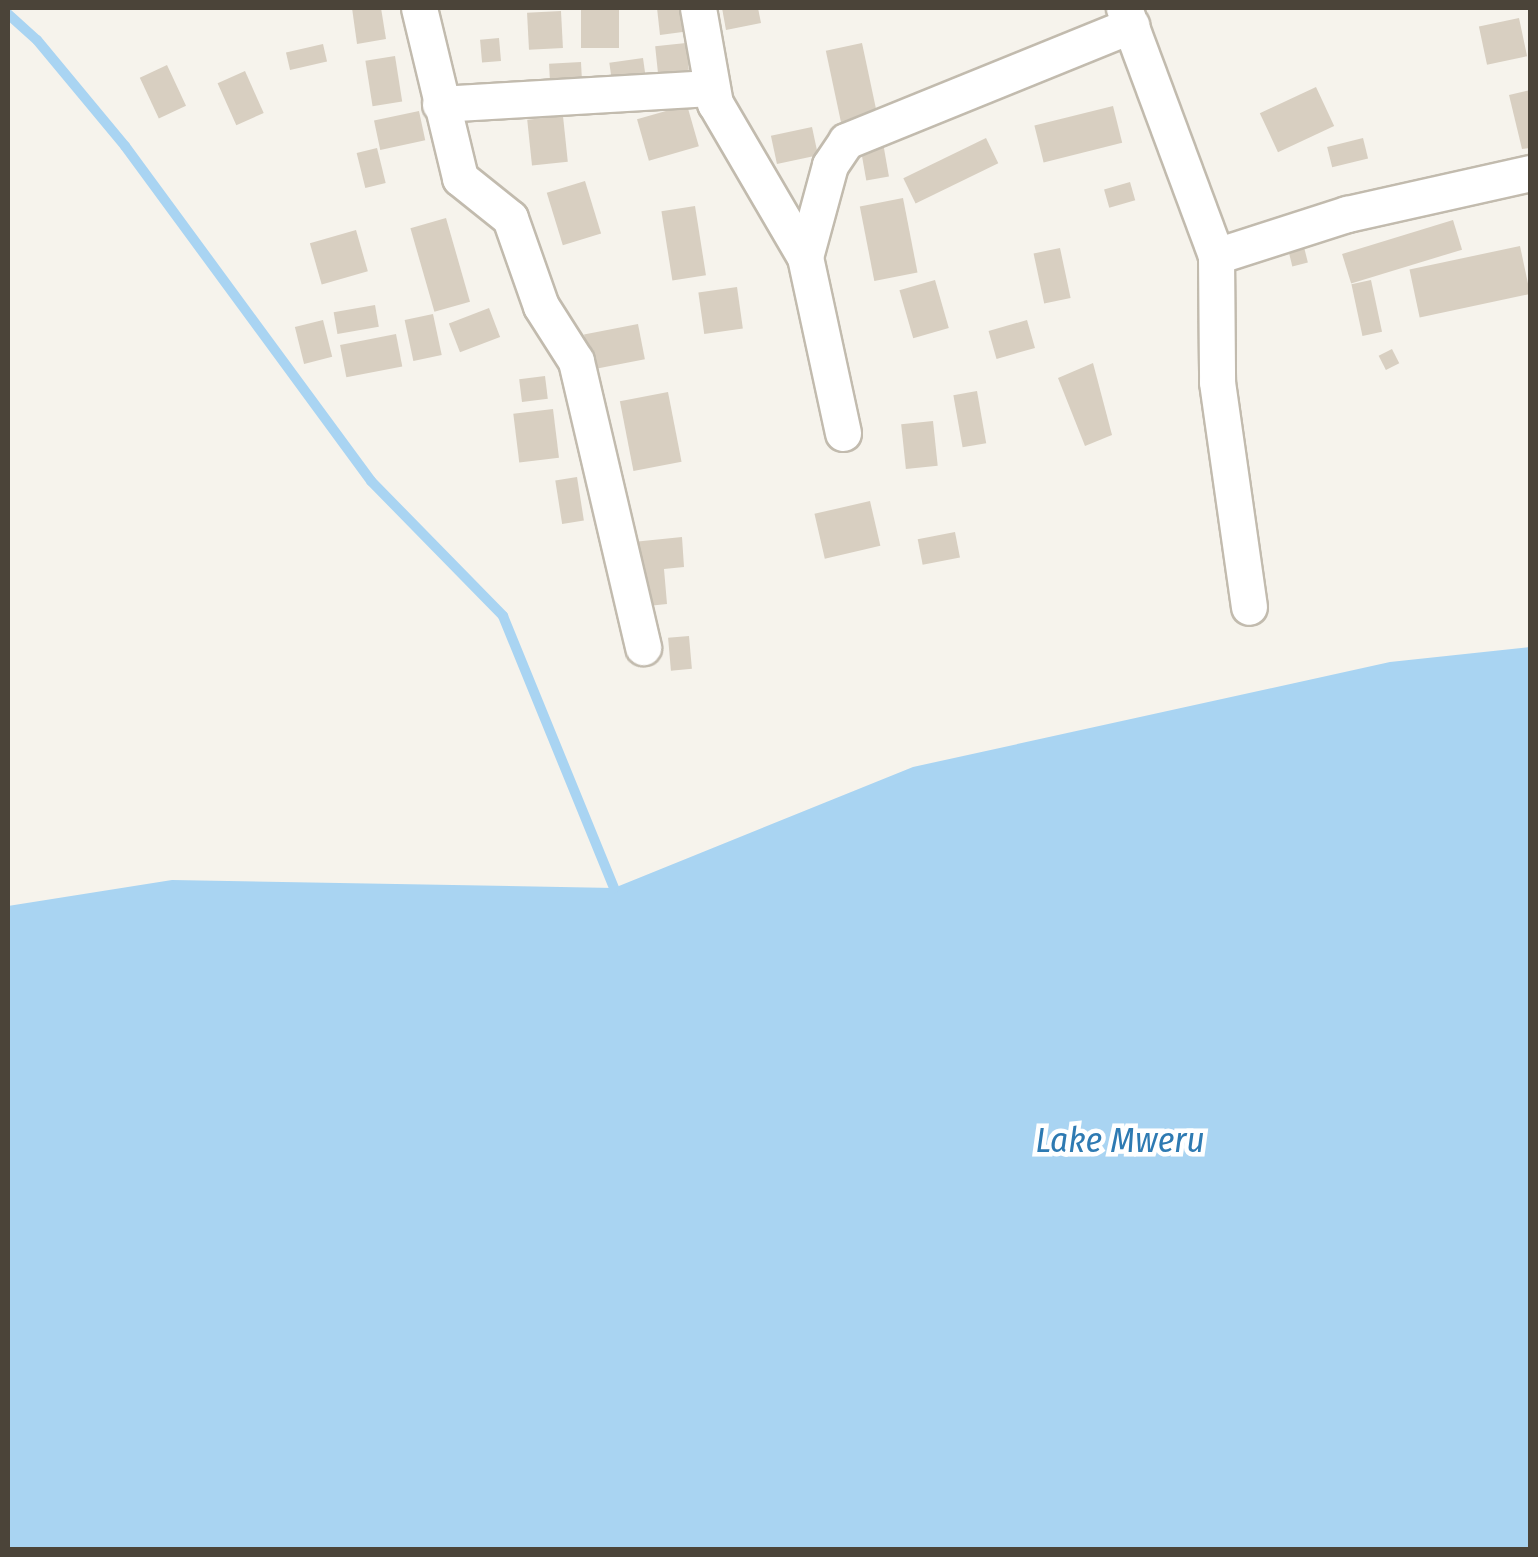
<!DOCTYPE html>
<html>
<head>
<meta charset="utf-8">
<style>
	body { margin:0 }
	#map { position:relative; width:1538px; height:1557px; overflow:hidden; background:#f6f3ec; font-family:"Fira Sans Condensed",sans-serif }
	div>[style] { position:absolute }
	.water>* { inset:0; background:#a9d4f2 }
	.stream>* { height:10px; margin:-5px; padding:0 5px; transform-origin:5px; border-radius:5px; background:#a9d4f2 }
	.building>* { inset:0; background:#d8cfc1; transform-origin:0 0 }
	.roads { filter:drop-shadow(2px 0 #c2bbae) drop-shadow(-2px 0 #c2bbae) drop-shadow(0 2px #c2bbae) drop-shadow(0 -2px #c2bbae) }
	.minor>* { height:35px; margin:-17.5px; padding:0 17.5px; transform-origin:17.5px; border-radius:17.5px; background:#fff }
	span { translate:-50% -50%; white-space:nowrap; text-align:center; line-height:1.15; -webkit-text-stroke:9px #fff; paint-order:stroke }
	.water-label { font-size:35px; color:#2e7ab2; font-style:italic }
	.frame { position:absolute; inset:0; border:10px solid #4b4439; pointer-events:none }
</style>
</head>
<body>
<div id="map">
	<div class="water">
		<div style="clip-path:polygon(1530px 647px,1530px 1549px,8px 1549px,8px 906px,172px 880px,614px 888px,913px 767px,1390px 662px)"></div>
	</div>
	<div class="stream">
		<div style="left:8px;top:14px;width:39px;rotate:42deg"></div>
		<div style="left:37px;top:40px;width:138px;rotate:50.3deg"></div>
		<div style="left:125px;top:146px;width:416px;rotate:53.7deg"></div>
		<div style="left:371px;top:481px;width:189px;rotate:45.6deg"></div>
		<div style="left:503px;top:616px;width:294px;rotate:67.8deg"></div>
	</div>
	<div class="building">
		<div style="clip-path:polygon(352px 8px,381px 8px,386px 39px,357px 44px)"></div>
		<div style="left:581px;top:8px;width:38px;height:40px"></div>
		<div style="clip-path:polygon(657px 8px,687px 8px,690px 31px,660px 35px)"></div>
		<div style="clip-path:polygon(722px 8px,758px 8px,761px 23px,726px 30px)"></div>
		<div style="left:561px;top:11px;width:37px;height:34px;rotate:87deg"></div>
		<div style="left:1519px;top:18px;width:39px;height:41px;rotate:78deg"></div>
		<div style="left:499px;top:38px;width:23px;height:19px;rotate:85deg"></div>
		<div style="left:686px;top:43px;width:27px;height:31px;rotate:84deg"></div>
		<div style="left:862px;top:43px;width:80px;height:37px;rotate:78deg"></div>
		<div style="left:323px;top:44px;width:18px;height:38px;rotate:77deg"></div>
		<div style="left:395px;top:56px;width:46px;height:30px;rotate:81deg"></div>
		<div style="left:643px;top:58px;width:22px;height:34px;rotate:82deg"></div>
		<div style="left:581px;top:62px;width:21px;height:32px;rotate:87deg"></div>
		<div style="left:167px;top:65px;width:45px;height:30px;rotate:65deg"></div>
		<div style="left:245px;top:71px;width:46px;height:30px;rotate:66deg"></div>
		<div style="left:1316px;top:87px;width:43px;height:62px;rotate:65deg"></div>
		<div style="clip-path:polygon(1530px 90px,1530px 148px,1522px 149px,1509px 95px)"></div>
		<div style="left:687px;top:105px;width:43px;height:52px;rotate:74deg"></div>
		<div style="left:1113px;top:106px;width:38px;height:81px;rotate:76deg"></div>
		<div style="left:419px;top:111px;width:30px;height:46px;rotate:78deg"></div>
		<div style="left:563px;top:116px;width:46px;height:36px;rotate:84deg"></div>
		<div style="left:812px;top:127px;width:29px;height:42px;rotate:78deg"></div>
		<div style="left:882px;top:137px;width:40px;height:23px;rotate:80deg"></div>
		<div style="left:986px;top:138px;width:28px;height:92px;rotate:64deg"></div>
		<div style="left:1363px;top:138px;width:21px;height:37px;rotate:76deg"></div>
		<div style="left:377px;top:148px;width:36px;height:21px;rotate:76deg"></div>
		<div style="left:585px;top:181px;width:55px;height:40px;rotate:73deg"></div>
		<div style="left:1130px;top:182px;width:19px;height:27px;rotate:74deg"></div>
		<div style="left:903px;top:198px;width:76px;height:44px;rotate:79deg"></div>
		<div style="left:695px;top:206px;width:70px;height:34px;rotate:81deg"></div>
		<div style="left:446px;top:218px;width:87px;height:37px;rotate:74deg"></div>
		<div style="left:1453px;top:220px;width:31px;height:116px;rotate:73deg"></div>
		<div style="left:356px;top:230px;width:43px;height:48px;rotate:74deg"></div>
		<div style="left:1520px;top:246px;width:49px;height:113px;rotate:78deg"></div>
		<div style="left:1304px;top:247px;width:16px;height:16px;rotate:76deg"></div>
		<div style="left:1060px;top:248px;width:51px;height:27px;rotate:78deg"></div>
		<div style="left:935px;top:280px;width:50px;height:37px;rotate:74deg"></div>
		<div style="left:1371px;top:280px;width:53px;height:20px;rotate:78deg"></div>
		<div style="left:737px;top:287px;width:42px;height:39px;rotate:82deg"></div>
		<div style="left:375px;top:305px;width:22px;height:42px;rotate:80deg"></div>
		<div style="left:489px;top:308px;width:31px;height:43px;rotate:69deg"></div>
		<div style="left:433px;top:314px;width:42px;height:29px;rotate:78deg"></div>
		<div style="left:323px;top:320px;width:38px;height:29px;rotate:76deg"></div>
		<div style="left:1027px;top:320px;width:29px;height:40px;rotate:74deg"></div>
		<div style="left:638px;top:324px;width:36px;height:55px;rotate:79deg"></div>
		<div style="left:396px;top:334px;width:33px;height:57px;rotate:79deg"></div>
		<div style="left:1392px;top:349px;width:16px;height:15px;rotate:63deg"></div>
		<div style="clip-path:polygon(1093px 363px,1112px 435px,1085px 446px,1058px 378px)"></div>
		<div style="left:545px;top:376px;width:23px;height:26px;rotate:83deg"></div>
		<div style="left:977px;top:391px;width:53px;height:24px;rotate:80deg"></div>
		<div style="left:668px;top:392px;width:71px;height:49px;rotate:79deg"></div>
		<div style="left:553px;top:409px;width:49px;height:40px;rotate:83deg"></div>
		<div style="left:933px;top:421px;width:45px;height:32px;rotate:84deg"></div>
		<div style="left:577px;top:477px;width:44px;height:22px;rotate:81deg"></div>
		<div style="left:870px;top:501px;width:46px;height:57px;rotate:77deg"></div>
		<div style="left:955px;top:532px;width:26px;height:38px;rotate:79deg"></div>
		<div style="clip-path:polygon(682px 537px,684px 567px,664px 569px,667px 604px,638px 607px,633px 542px)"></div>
		<div style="left:689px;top:636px;width:33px;height:21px;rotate:85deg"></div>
	</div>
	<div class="roads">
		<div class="minor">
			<div style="left:419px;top:8px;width:175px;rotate:76.4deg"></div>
			<div style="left:460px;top:178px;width:64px;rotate:38.7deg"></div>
			<div style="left:510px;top:218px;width:93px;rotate:70.6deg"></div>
			<div style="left:541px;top:306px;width:65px;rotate:57.5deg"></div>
			<div style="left:576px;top:361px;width:294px;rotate:76.8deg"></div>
			<div style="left:698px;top:8px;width:97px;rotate:79.9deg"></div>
			<div style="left:715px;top:103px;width:178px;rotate:59.7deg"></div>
			<div style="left:805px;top:257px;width:180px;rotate:77.8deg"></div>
			<div style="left:1124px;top:8px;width:265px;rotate:69.6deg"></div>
			<div style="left:1216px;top:256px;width:126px;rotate:89.5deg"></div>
			<div style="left:1217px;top:382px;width:227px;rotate:81.9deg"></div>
			<div style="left:440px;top:104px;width:270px;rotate:-3.4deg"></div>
			<div style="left:1216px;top:256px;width:138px;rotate:-17.8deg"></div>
			<div style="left:1347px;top:214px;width:188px;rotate:-12.6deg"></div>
			<div style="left:805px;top:257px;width:95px;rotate:-74.8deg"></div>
			<div style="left:830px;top:165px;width:29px;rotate:-56deg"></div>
			<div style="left:846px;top:141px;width:308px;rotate:-22.1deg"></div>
		</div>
	</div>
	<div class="water-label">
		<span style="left:1120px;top:1140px">Lake Mweru</span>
	</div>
	<div class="frame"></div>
</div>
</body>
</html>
